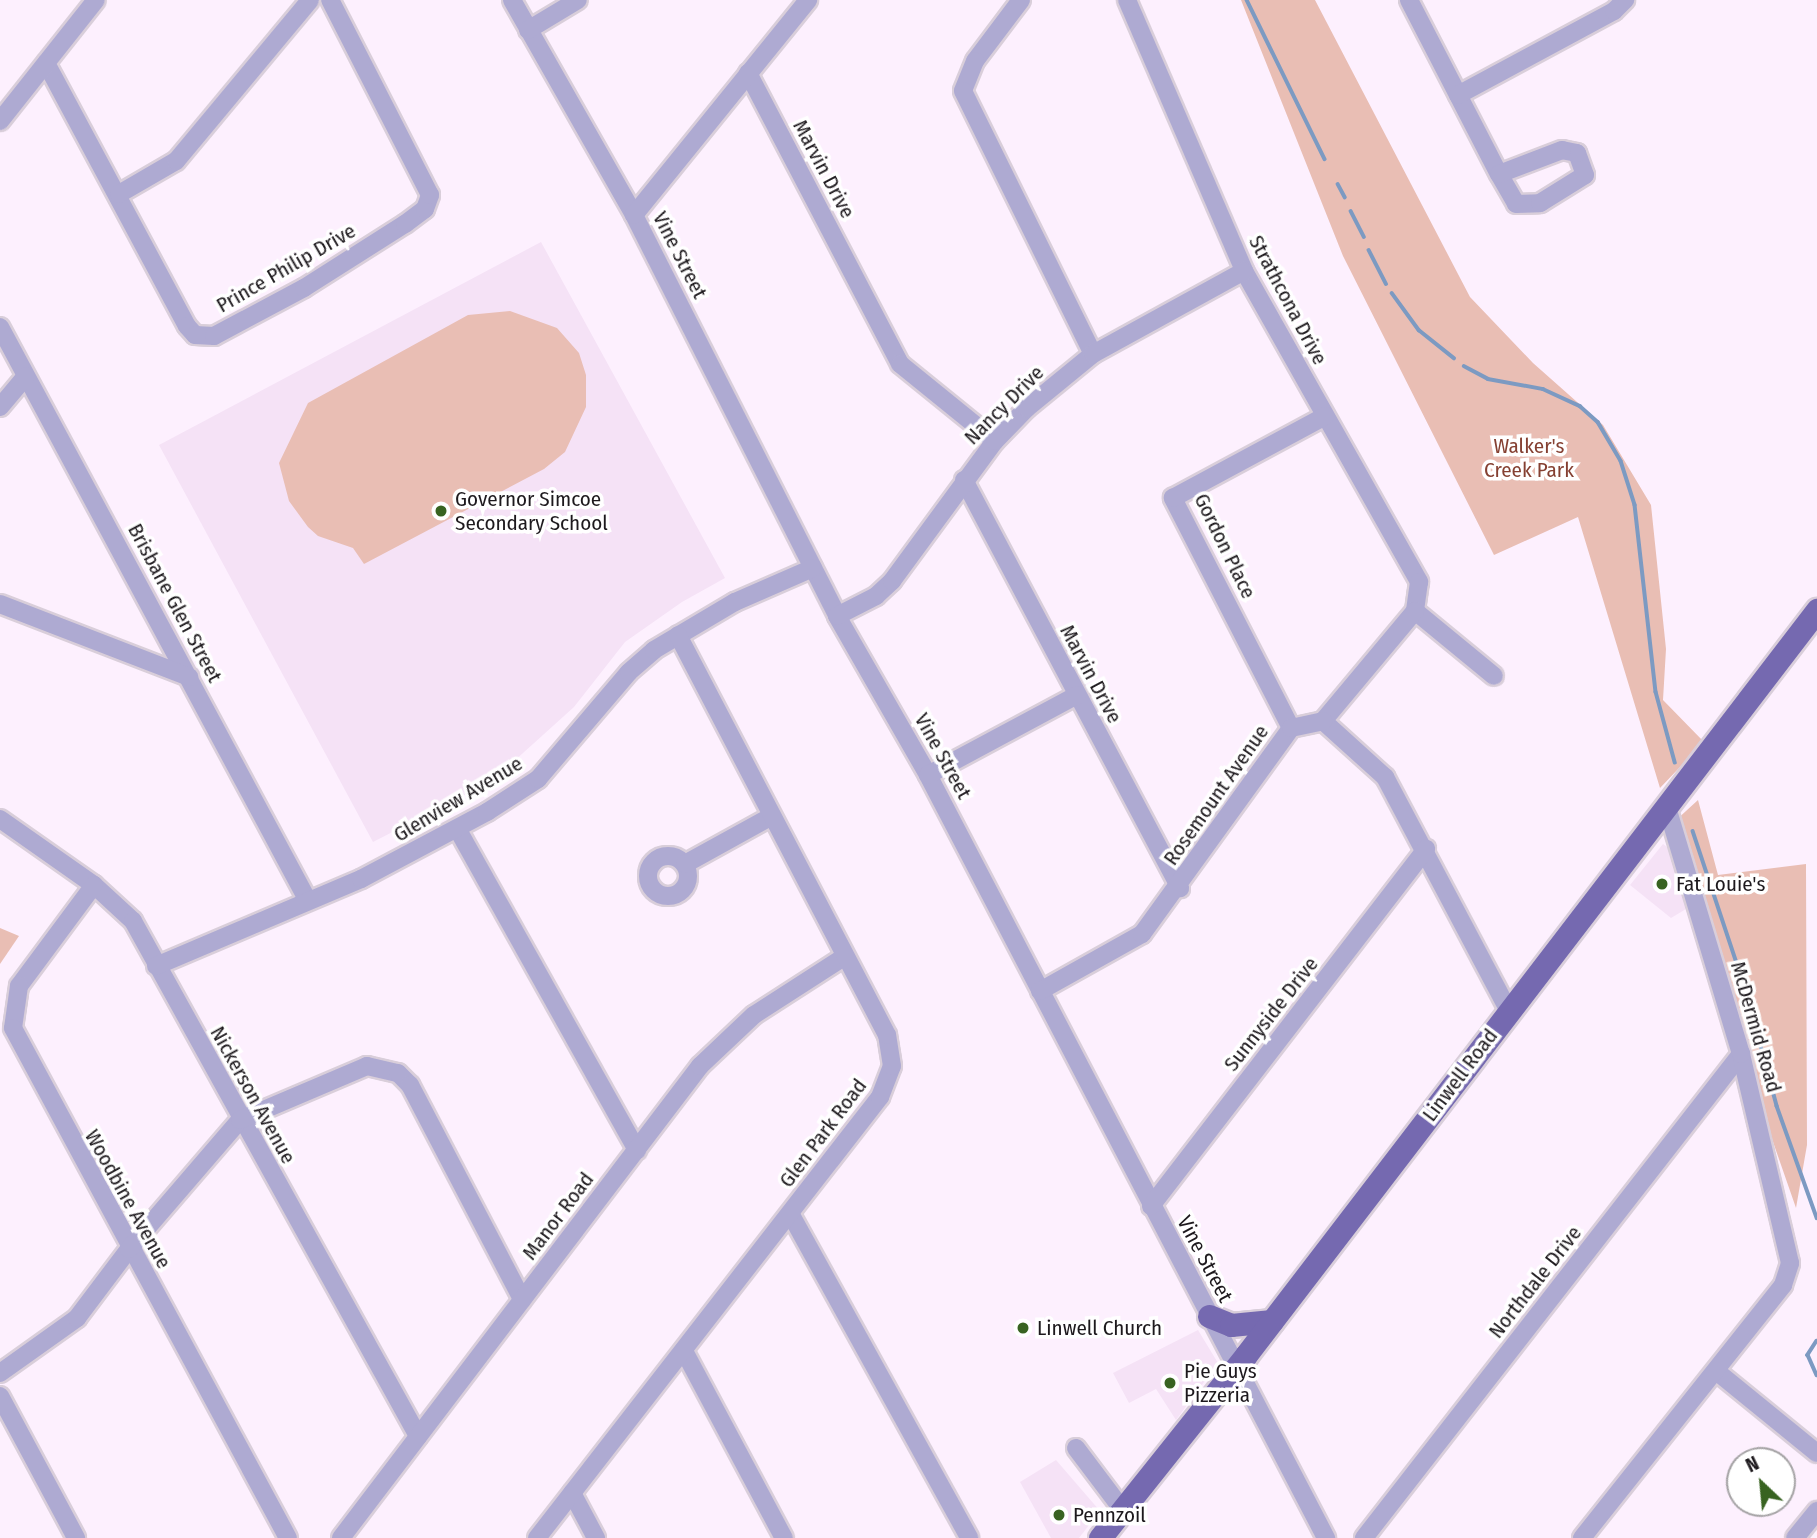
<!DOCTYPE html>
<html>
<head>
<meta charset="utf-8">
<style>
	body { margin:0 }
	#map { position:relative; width:1817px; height:1538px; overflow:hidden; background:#fdf0fe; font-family:"Fira Sans Condensed",sans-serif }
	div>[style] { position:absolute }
	.built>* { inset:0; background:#f5e2f6 }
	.green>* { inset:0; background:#e9beb4 }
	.stream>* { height:3.5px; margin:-1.75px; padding:0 1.75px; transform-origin:1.75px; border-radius:1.75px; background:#7c9ac2 }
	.roads { filter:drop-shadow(2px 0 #d9ceda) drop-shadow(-2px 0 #d9ceda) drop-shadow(0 2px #d9ceda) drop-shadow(0 -2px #d9ceda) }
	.minor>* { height:18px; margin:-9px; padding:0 9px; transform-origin:9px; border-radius:9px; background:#aeaad2 }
	.minor>.ring { margin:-9px; padding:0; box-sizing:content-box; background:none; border:18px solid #aeaad2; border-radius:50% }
	.major>* { height:23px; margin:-11.5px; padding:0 11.5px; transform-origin:11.5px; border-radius:11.5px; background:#7569b0 }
	.dots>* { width:19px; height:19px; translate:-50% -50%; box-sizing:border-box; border:4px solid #fff; border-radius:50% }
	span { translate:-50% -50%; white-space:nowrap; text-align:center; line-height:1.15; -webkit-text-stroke:7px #fff; paint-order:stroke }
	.street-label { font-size:21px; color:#1d191d }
	.park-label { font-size:21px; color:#854032 }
	.poi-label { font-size:21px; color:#1d191d }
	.left { translate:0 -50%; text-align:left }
	.north { position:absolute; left:1726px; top:1447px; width:70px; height:70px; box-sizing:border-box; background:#fff; border:2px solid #a5a3a5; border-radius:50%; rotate:334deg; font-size:19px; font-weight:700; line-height:28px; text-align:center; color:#1d191d }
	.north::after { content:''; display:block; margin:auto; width:24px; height:32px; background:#386321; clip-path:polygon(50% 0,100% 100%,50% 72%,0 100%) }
</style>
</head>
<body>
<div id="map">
	<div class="built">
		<div style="clip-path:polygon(541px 242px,725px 578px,682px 602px,625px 642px,574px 707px,492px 781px,373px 842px,159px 445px)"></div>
		<div style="clip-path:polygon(1663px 844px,1674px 852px,1691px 906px,1671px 918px,1630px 885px)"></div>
		<div style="clip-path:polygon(1198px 1330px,1218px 1363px,1176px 1420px,1156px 1389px,1129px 1403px,1113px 1373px)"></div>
		<div style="clip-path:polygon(1056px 1460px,1100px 1511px,1079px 1538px,1051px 1538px,1020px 1482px)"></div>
	</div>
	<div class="green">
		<div style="clip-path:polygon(1241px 0,1315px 0,1470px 297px,1533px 363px,1603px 425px,1651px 505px,1666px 649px,1663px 700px,1704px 742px,1660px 788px,1578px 517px,1494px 555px,1343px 256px)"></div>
		<div style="clip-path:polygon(510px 311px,557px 328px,579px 353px,586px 375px,586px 407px,565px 452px,544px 469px,364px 564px,353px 548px,318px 536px,308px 527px,289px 501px,279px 463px,308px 403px,468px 315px)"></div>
		<div style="clip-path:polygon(1698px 800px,1718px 875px,1806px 864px,1807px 1145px,1796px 1208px,1691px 906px,1674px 822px)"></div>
		<div style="clip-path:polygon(0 928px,19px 936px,0 964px)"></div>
	</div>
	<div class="stream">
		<div style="left:1247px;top:0;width:177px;rotate:63.9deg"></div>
		<div style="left:1338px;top:184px;width:15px;rotate:62deg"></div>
		<div style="left:1351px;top:211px;width:29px;rotate:63deg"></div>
		<div style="left:1369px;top:250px;width:38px;rotate:63deg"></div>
		<div style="left:1392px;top:293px;width:46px;rotate:53.9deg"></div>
		<div style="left:1419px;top:330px;width:45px;rotate:38.7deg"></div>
		<div style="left:1464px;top:366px;width:27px;rotate:28deg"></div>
		<div style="left:1488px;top:379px;width:56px;rotate:10.3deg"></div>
		<div style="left:1543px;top:389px;width:41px;rotate:24.7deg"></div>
		<div style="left:1580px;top:406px;width:24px;rotate:42deg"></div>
		<div style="left:1598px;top:422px;width:45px;rotate:59.5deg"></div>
		<div style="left:1621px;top:461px;width:46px;rotate:72.3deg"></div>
		<div style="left:1635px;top:505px;width:188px;rotate:83.6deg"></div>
		<div style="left:1656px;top:692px;width:73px;rotate:74.8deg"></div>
		<div style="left:1693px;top:831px;width:168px;rotate:71.6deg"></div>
		<div style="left:1746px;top:990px;width:120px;rotate:75deg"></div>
		<div style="left:1777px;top:1106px;width:119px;rotate:70.3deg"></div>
		<div style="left:1817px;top:1341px;width:17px;rotate:123deg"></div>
		<div style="left:1808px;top:1355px;width:22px;rotate:66deg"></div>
	</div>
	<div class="roads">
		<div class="minor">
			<div style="left:512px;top:0;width:247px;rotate:60.4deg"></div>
			<div style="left:634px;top:215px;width:449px;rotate:63.1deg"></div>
			<div style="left:837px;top:616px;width:183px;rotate:60.2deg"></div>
			<div style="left:928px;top:775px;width:861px;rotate:62.45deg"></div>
			<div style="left:1021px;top:0;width:76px;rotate:127deg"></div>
			<div style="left:975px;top:61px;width:32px;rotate:112deg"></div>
			<div style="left:963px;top:91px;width:293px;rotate:63.7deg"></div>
			<div style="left:1127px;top:0;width:295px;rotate:66.6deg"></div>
			<div style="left:1244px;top:271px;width:357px;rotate:60.6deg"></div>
			<div style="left:1419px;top:582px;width:29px;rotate:98deg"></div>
			<div style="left:1409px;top:0;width:196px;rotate:62.7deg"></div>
			<div style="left:1499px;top:174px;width:34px;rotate:60deg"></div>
			<div style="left:1516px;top:204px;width:24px;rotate:-2deg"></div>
			<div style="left:1540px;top:203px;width:53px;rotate:-31.9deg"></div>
			<div style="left:1585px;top:175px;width:23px;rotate:-110deg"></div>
			<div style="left:1577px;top:153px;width:15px;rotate:-169deg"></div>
			<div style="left:1562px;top:150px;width:67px;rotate:159.1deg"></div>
			<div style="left:528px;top:30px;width:58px;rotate:-31deg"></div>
			<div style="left:46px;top:63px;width:298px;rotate:61.8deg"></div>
			<div style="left:187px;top:326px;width:12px;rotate:48deg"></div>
			<div style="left:195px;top:335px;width:19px;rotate:3deg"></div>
			<div style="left:214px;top:336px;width:102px;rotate:-28.1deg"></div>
			<div style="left:304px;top:288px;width:120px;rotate:-32.4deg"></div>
			<div style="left:405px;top:224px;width:25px;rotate:-37deg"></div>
			<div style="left:425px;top:209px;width:15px;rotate:-70deg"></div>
			<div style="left:430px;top:195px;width:219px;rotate:-117.1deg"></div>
			<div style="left:748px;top:73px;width:328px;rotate:62.4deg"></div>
			<div style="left:900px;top:364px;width:122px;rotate:39deg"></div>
			<div style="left:1458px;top:95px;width:177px;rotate:-28.3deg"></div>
			<div style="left:1614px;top:11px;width:16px;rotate:-45deg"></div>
			<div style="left:0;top:121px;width:154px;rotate:-51.6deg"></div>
			<div style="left:119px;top:194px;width:66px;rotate:-30.1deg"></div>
			<div style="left:176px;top:161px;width:209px;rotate:-50.2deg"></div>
			<div style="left:634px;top:215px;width:277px;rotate:-51deg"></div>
			<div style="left:0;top:327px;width:651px;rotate:61.78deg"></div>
			<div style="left:0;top:407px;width:40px;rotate:-50deg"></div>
			<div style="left:964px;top:480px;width:462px;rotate:62.1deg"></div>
			<div style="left:0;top:604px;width:203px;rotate:21.1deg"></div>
			<div style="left:1415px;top:611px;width:102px;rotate:39.4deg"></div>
			<div style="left:837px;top:616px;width:44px;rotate:-27.1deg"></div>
			<div style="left:876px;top:596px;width:22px;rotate:-43deg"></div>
			<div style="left:892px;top:581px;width:174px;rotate:-53.7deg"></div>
			<div style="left:995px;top:441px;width:46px;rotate:-45.9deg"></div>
			<div style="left:1027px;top:408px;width:85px;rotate:-39.3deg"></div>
			<div style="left:1093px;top:354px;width:172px;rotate:-28.8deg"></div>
			<div style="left:1323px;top:721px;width:84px;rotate:42.1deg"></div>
			<div style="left:1385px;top:777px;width:265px;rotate:62.1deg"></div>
			<div style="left:1323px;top:721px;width:143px;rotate:-50.1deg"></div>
			<div style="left:1291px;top:728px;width:259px;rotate:-117.2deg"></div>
			<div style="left:1173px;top:498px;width:173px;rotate:-28.3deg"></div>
			<div style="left:928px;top:775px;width:169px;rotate:-28.2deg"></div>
			<div style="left:0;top:819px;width:115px;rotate:35.1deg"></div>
			<div style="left:94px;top:885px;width:53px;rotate:42.7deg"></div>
			<div style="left:133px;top:921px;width:589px;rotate:61.04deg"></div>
			<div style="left:458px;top:830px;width:367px;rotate:60.8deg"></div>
			<div class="ring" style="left:648px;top:856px;width:22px;height:22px"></div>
			<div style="left:685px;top:864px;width:97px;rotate:-28.9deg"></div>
			<div style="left:94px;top:885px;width:126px;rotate:126.6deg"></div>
			<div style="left:19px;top:986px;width:42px;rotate:98.1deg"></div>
			<div style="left:13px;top:1028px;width:579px;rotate:61.67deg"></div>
			<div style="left:156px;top:966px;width:223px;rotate:-23deg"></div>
			<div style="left:361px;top:879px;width:143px;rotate:-28deg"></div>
			<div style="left:487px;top:812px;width:61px;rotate:-32.9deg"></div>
			<div style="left:538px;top:779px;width:140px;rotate:-49.6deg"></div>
			<div style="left:629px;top:672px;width:33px;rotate:-41deg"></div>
			<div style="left:654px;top:650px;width:94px;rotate:-30.7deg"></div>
			<div style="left:735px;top:602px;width:85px;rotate:-23.6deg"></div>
			<div style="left:1040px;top:991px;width:117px;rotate:-29.2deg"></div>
			<div style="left:1142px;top:934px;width:254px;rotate:-54.1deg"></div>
			<div style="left:1291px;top:728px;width:33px;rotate:-12deg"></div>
			<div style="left:1151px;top:1206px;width:451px;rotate:-52.4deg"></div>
			<div style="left:791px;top:1215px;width:369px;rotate:61.1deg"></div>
			<div style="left:684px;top:1351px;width:212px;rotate:61.9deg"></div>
			<div style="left:1716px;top:1371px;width:130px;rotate:39.1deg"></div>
			<div style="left:0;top:1373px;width:95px;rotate:-35.5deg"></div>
			<div style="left:77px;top:1318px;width:86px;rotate:-53deg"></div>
			<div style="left:129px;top:1249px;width:170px;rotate:-49.3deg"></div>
			<div style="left:240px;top:1120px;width:138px;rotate:-23deg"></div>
			<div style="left:367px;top:1066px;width:32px;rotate:13deg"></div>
			<div style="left:398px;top:1073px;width:17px;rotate:45deg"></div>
			<div style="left:410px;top:1085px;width:242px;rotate:62.4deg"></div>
			<div style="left:0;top:1396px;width:161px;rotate:61.8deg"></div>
			<div style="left:1076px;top:1448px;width:76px;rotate:53deg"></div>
			<div style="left:572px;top:1493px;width:51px;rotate:61.9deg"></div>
			<div style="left:341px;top:1538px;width:593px;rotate:-52.74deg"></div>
			<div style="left:700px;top:1066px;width:74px;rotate:-43.4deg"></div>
			<div style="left:754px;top:1015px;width:107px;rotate:-32.8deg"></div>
			<div style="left:537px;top:1538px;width:559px;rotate:-52.13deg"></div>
			<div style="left:880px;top:1097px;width:33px;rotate:-69deg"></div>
			<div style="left:892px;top:1066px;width:31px;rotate:-99deg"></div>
			<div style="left:887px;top:1035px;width:451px;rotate:-117.6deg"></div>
			<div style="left:1364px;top:1538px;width:614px;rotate:-52.08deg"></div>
			<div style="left:1582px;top:1538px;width:323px;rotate:-51.5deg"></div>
			<div style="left:1783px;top:1285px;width:23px;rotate:-72deg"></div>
			<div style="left:1790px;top:1263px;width:215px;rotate:-103.2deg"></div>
			<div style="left:1741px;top:1054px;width:258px;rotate:-106.7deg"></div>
			<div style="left:1795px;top:1538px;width:35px;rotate:-51deg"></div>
		</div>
		<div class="major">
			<div style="left:1209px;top:1316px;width:24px;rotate:22deg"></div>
			<div style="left:1231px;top:1325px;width:41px;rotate:-5.6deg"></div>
			<div style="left:1100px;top:1538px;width:234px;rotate:-51.4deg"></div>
			<div style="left:1246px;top:1355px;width:939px;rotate:-52.53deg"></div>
		</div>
	</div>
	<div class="dots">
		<div style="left:441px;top:511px;background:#386321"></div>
		<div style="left:1662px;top:884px;background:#386321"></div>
		<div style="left:1023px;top:1328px;background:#386321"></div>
		<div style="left:1170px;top:1383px;background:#386321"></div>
		<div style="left:1059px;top:1515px;background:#386321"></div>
	</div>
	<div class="street-label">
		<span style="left:824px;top:169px;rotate:62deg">Marvin Drive</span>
		<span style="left:680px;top:255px;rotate:63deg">Vine Street</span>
		<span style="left:286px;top:268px;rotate:-30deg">Prince Philip Drive</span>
		<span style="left:1288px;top:300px;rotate:62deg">Strathcona Drive</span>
		<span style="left:1004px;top:405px;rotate:-45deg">Nancy Drive</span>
		<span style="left:1225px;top:546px;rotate:64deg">Gordon Place</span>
		<span style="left:175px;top:603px;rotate:62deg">Brisbane Glen Street</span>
		<span style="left:1091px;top:674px;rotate:62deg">Marvin Drive</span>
		<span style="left:943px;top:756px;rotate:61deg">Vine Street</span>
		<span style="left:1216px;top:795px;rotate:-55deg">Rosemount Avenue</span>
		<span style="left:458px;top:799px;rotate:-31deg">Glenview Avenue</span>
		<span style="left:1271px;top:1014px;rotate:-52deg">Sunnyside Drive</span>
		<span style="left:1756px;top:1027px;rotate:74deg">McDermid Road</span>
		<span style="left:1460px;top:1075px;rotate:-53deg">Linwell Road</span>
		<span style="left:253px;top:1095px;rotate:61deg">Nickerson Avenue</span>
		<span style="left:823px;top:1133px;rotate:-53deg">Glen Park Road</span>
		<span style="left:128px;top:1199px;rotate:61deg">Woodbine Avenue</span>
		<span style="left:558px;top:1216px;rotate:-53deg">Manor Road</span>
		<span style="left:1205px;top:1259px;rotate:62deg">Vine Street</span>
		<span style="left:1535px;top:1282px;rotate:-52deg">Northdale Drive</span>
	</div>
	<div class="park-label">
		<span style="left:1529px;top:458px">Walker's<br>Creek Park</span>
	</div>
	<div class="poi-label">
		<span class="left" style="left:455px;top:511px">Governor Simcoe<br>Secondary School</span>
		<span class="left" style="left:1676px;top:884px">Fat Louie's</span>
		<span class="left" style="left:1037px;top:1328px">Linwell Church</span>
		<span class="left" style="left:1184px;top:1383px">Pie Guys<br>Pizzeria</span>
		<span class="left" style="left:1073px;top:1515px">Pennzoil</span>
	</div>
	<div class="north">N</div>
</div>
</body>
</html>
